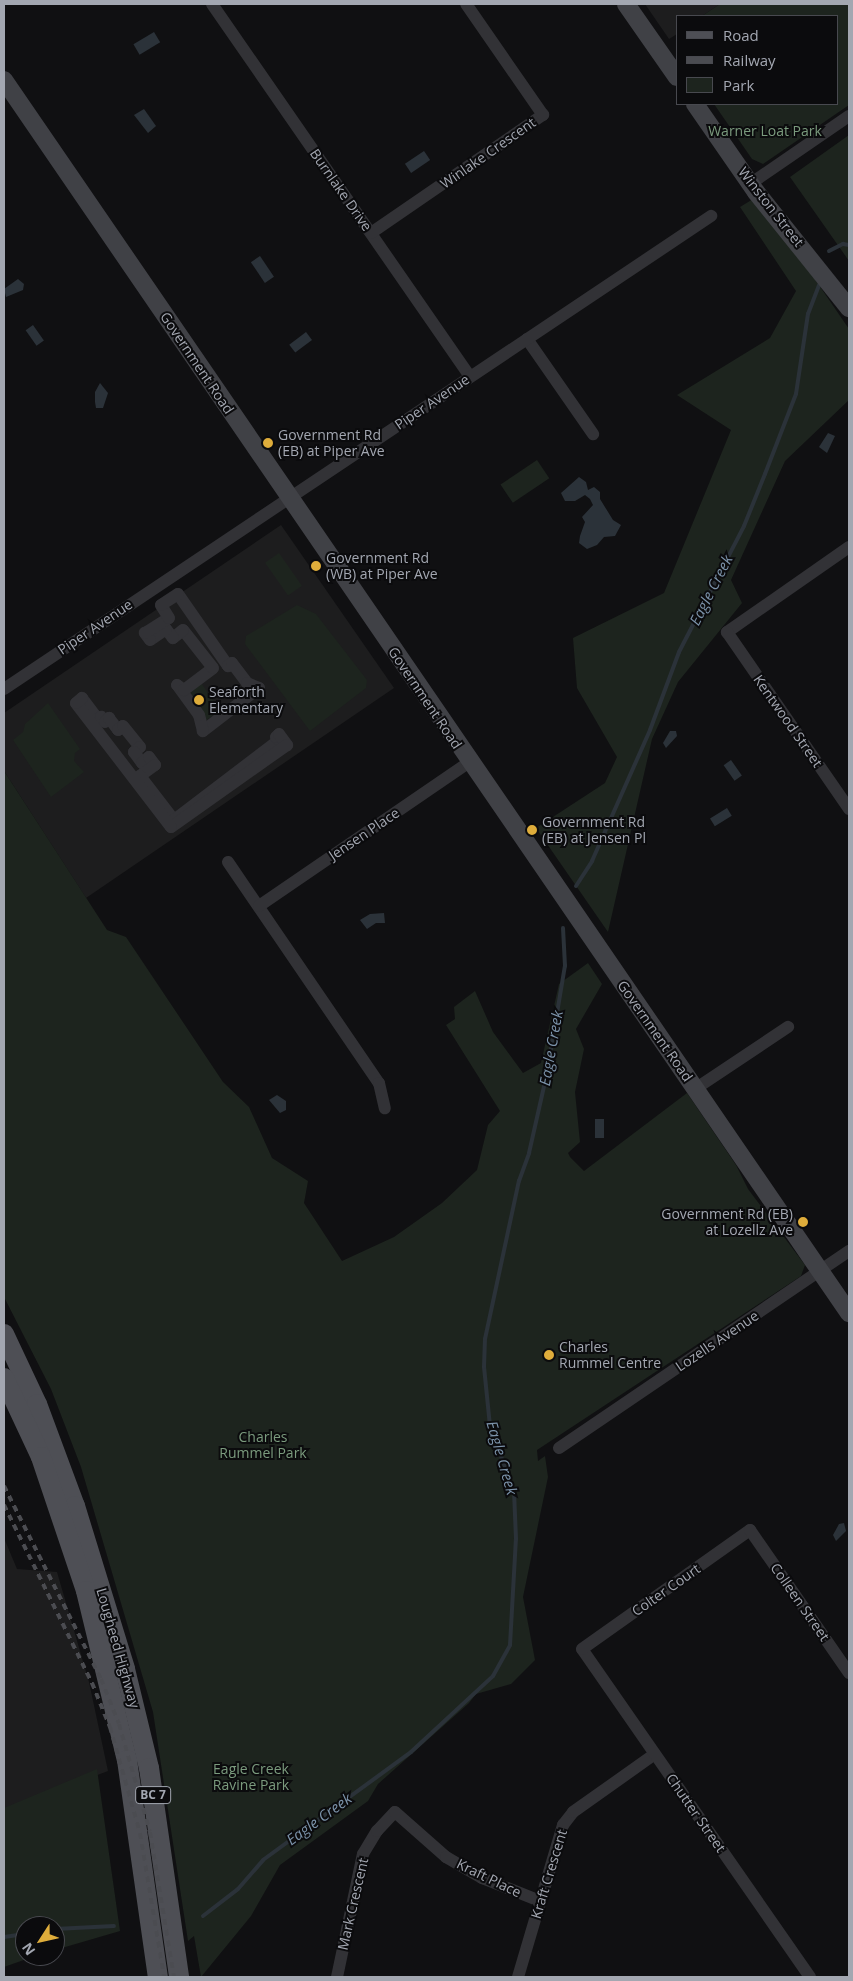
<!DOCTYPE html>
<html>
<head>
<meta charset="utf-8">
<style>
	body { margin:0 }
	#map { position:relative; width:853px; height:1981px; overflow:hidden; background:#101012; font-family:"Open Sans",sans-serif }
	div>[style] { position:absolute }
	.built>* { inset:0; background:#1d1d1e }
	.green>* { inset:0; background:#1d241e; transform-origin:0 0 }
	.water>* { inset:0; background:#2b3239; transform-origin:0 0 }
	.stream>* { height:4px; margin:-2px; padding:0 2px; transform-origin:2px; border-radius:2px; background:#2b3239 }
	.street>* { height:12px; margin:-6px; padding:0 6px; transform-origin:6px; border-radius:6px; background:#323236 }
	.secondary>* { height:18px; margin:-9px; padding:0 9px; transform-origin:9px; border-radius:9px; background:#404146 }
	.primary>* { height:20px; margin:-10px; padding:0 10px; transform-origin:10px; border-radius:10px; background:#4e4f55 }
	.rail>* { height:4px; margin-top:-2px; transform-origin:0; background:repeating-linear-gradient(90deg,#4b4c51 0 6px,transparent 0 11px) }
	.dots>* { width:14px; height:14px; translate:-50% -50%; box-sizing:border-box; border:2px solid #0b0b0d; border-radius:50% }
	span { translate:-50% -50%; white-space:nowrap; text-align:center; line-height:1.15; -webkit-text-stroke:4px #0b0b0d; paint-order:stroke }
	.shield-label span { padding:1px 4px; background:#0b0b0d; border:1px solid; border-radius:4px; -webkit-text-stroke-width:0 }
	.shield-label { font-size:12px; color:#a3a7b1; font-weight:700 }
	.park-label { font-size:14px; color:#7b9b7e }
	.street-label { font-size:14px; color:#a3a7b1 }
	.poi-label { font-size:14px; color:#a3a7b1 }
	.left { translate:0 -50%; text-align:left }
	.right { translate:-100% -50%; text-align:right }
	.water-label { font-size:15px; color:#7c93aa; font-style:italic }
	.frame { position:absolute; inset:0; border:5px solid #a3a7b1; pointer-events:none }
	.legend { position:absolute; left:676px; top:15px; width:162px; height:90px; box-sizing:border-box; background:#0b0b0d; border:1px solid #48494f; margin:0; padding:6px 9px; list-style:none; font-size:15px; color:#a3a7b1 }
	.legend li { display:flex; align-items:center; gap:10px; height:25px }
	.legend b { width:25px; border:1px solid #48494f }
	.north { position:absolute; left:15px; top:1916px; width:50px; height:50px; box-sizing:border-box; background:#0b0b0d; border:1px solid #48494f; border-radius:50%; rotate:235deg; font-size:14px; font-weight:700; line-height:20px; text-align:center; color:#a3a7b1 }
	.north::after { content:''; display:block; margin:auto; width:18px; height:22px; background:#dfad3b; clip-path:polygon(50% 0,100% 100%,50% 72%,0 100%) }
</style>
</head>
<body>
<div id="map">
	<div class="built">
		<div style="clip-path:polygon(645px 4px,720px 4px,702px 16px,677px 16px,677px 34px,669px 39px)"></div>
		<div style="clip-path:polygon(281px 525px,394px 688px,86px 898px,4px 771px,4px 713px)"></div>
		<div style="clip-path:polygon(4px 1538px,17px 1569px,57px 1572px,89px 1682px,108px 1771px,4px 1810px)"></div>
	</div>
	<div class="green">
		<div style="clip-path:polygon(720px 4px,849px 4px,849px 105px,763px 164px,752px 159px,714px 104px,837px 104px,837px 16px,702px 16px)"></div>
		<div style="clip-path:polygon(849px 135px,849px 261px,790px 177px)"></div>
		<div style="clip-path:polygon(758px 196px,849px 329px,849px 400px,785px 461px,731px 580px,742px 603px,678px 682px,652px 739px,608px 932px,536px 828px,605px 783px,617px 757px,577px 688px,573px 638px,664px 593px,731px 430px,677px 395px,770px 338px,796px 291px,740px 207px)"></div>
		<div style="left:537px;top:460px;width:22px;height:44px;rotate:56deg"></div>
		<div style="left:279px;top:553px;width:40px;height:17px;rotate:55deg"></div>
		<div style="clip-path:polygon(297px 605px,316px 614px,367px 680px,366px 688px,310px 731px,245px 644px,246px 636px)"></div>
		<div style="left:199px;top:680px;width:37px;height:20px;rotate:55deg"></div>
		<div style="clip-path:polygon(48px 703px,80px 749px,75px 753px,74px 761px,84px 772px,51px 797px,13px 740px,23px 732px,25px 724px)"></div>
		<div style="clip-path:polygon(4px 771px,107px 930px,126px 937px,223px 1082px,249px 1107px,272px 1158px,308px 1181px,304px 1203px,342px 1261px,394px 1237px,442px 1203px,477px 1170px,488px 1125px,500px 1111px,446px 1025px,455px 1019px,454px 1007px,475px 991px,493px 1032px,523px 1073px,541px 1063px,559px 984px,588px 963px,602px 984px,576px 1029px,584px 1049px,575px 1092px,580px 1142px,568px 1153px,570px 1157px,584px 1171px,687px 1093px,736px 1165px,748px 1189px,805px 1265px,801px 1276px,537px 1450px,538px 1461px,545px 1456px,548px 1477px,523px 1597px,535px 1660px,511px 1684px,476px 1694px,469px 1703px,378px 1784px,368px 1801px,280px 1865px,251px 1916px,201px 1977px,194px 1936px,188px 1941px,153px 1712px,81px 1467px,51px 1389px,4px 1297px)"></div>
		<div style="clip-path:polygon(97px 1769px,120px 1931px,55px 1950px,55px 1926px,25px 1926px,25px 1956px,35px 1956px,4px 1967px,4px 1808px)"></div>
	</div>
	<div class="water">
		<div style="left:154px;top:32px;width:12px;height:24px;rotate:59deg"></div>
		<div style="clip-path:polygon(144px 109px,156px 126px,148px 133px,134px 115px)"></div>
		<div style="left:424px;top:151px;width:11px;height:23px;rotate:56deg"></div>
		<div style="left:260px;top:256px;width:25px;height:11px;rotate:56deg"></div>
		<div style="clip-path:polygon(18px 279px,24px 284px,23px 290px,6px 297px,4px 289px)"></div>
		<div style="left:33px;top:325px;width:19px;height:9px;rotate:55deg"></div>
		<div style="left:306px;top:332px;width:10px;height:21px;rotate:53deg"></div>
		<div style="clip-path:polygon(100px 383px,108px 393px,103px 408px,96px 408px,95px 402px,95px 392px)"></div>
		<div style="clip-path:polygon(828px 433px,835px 436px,827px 453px,819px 447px)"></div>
		<div style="clip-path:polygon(579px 477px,586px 482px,588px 490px,594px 487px,600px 492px,600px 499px,613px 520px,621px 525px,615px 536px,604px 537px,597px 545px,587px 549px,579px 543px,580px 536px,585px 522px,582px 517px,593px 505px,590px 499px,585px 495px,575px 501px,565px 501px,561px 493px)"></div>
		<div style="clip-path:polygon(670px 731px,676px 731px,677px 736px,666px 748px,663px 743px)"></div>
		<div style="left:731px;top:760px;width:19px;height:9px;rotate:55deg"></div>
		<div style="left:727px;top:808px;width:9px;height:20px;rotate:58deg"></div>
		<div style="clip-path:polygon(384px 913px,385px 923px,376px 923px,367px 929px,360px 920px,370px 914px)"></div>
		<div style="clip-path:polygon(277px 1095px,286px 1101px,286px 1110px,280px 1113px,269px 1100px)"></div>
		<div style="left:595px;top:1119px;width:9px;height:19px"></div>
		<div style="clip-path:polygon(844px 1523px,846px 1531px,836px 1541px,833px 1535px,839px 1524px)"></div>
	</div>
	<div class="stream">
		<div style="left:829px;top:251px;width:16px;rotate:-27deg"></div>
		<div style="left:843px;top:244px;width:6px;rotate:9deg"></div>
		<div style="left:576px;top:886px;width:30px;rotate:-57deg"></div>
		<div style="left:592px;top:861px;width:143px;rotate:-66.1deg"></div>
		<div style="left:650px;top:730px;width:83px;rotate:-69.6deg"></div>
		<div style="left:679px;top:652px;width:142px;rotate:-62.7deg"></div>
		<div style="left:744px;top:526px;width:56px;rotate:-68deg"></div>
		<div style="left:765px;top:474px;width:86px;rotate:-68.8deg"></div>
		<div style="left:796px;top:394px;width:81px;rotate:-81.5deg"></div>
		<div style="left:808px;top:314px;width:31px;rotate:-69deg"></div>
		<div style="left:203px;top:1916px;width:44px;rotate:-37.6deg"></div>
		<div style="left:238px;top:1889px;width:38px;rotate:-49deg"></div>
		<div style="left:263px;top:1860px;width:183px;rotate:-36.1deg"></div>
		<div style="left:411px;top:1752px;width:112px;rotate:-42.8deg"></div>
		<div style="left:493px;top:1676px;width:35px;rotate:-61deg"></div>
		<div style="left:510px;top:1645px;width:106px;rotate:-86.8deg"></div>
		<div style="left:516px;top:1539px;width:47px;rotate:-92.4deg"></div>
		<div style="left:514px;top:1492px;width:70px;rotate:-110deg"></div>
		<div style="left:490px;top:1426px;width:59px;rotate:-95.8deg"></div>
		<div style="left:484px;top:1367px;width:28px;rotate:-88deg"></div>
		<div style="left:485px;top:1339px;width:162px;rotate:-77.9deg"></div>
		<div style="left:519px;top:1181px;width:30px;rotate:-70deg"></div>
		<div style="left:529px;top:1153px;width:82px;rotate:-77.3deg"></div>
		<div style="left:547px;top:1073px;width:109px;rotate:-80.5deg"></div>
		<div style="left:565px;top:966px;width:38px;rotate:-93deg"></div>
		<div style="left:55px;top:1929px;width:59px;rotate:-2.9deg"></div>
		<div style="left:4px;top:1937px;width:21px;rotate:-8deg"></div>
	</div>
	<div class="street">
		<div style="left:212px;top:4px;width:453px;rotate:55.3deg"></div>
		<div style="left:750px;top:184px;width:120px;rotate:-34.5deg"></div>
		<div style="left:371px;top:233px;width:209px;rotate:-34.5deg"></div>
		<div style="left:543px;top:115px;width:135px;rotate:-124.7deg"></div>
		<div style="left:527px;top:339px;width:116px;rotate:55.2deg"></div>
		<div style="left:849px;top:547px;width:149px;rotate:145.1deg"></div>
		<div style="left:727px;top:632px;width:215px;rotate:55.4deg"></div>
		<div style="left:178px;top:594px;width:88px;rotate:55.2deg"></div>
		<div style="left:228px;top:666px;width:5px;rotate:-37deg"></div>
		<div style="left:232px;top:663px;width:25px;rotate:53deg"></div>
		<div style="left:247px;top:683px;width:13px;rotate:23deg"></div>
		<div style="left:259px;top:688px;width:71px;rotate:142.5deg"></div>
		<div style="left:203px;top:731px;width:16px;rotate:-104deg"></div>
		<div style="left:199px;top:715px;width:37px;rotate:-126deg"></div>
		<div style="left:177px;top:685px;width:9px;rotate:36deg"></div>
		<div style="left:184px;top:690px;width:36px;rotate:-37deg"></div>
		<div style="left:213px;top:668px;width:48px;rotate:-128.3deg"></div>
		<div style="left:183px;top:630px;width:13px;rotate:141deg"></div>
		<div style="left:173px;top:638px;width:11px;rotate:-128deg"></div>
		<div style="left:166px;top:629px;width:19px;rotate:145deg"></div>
		<div style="left:150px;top:640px;width:9px;rotate:-126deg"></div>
		<div style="left:145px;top:633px;width:28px;rotate:-32deg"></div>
		<div style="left:169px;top:618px;width:15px;rotate:-122deg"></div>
		<div style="left:161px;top:605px;width:20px;rotate:-33deg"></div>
		<div style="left:4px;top:689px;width:851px;rotate:-33.78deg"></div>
		<div style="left:82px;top:698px;width:26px;rotate:53deg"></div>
		<div style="left:98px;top:719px;width:4px;rotate:-34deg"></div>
		<div style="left:101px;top:717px;width:6px;rotate:51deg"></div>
		<div style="left:105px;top:722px;width:6px;rotate:-45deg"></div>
		<div style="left:109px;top:718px;width:15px;rotate:53deg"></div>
		<div style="left:118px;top:730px;width:6px;rotate:-39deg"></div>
		<div style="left:123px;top:726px;width:27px;rotate:51deg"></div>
		<div style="left:140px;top:747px;width:8px;rotate:140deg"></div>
		<div style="left:134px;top:752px;width:14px;rotate:54deg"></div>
		<div style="left:142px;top:763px;width:9px;rotate:-41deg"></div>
		<div style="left:149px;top:757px;width:10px;rotate:53deg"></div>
		<div style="left:155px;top:765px;width:19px;rotate:144deg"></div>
		<div style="left:140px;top:776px;width:56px;rotate:52.3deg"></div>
		<div style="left:174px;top:820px;width:132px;rotate:-37.3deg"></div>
		<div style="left:279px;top:740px;width:4px;rotate:-135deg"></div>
		<div style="left:276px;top:737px;width:4px;rotate:-45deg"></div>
		<div style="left:279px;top:734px;width:14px;rotate:54deg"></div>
		<div style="left:287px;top:745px;width:142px;rotate:144.7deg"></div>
		<div style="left:171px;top:827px;width:156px;rotate:-127.5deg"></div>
		<div style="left:76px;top:703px;width:8px;rotate:-40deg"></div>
		<div style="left:228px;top:862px;width:268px;rotate:55.7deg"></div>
		<div style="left:379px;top:1083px;width:26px;rotate:77deg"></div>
		<div style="left:259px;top:906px;width:255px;rotate:-34.4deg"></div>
		<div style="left:695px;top:1089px;width:112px;rotate:-33.7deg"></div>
		<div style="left:559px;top:1448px;width:351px;rotate:-34.2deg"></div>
		<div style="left:337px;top:1977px;width:126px;rotate:-78.1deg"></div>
		<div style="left:363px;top:1854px;width:27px;rotate:-59deg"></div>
		<div style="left:377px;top:1831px;width:26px;rotate:-47deg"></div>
		<div style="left:395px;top:1812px;width:68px;rotate:41.4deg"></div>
		<div style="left:446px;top:1857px;width:42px;rotate:30.3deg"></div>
		<div style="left:482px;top:1878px;width:62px;rotate:21.6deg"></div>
		<div style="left:518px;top:1977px;width:159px;rotate:-73.5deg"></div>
		<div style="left:563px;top:1825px;width:16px;rotate:-52deg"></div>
		<div style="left:573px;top:1812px;width:100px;rotate:-35.3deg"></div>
		<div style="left:810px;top:1977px;width:399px;rotate:-124.8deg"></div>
		<div style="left:582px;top:1649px;width:206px;rotate:-35.3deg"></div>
		<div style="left:750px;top:1530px;width:174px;rotate:55.3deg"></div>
	</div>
	<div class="secondary">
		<div style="left:626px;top:4px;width:89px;rotate:55.1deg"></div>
		<div style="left:4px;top:80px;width:1495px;rotate:55.58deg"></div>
		<div style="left:695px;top:104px;width:107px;rotate:55.3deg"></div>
		<div style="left:756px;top:192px;width:149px;rotate:51.3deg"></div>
	</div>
	<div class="primary">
		<div style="left:4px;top:1334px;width:77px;rotate:64.8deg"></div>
		<div style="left:37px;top:1404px;width:109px;rotate:69.6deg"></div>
		<div style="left:75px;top:1506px;width:170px;rotate:72.9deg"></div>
		<div style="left:125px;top:1669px;width:102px;rotate:76.4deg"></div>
		<div style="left:149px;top:1768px;width:211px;rotate:81.8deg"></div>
		<div style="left:4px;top:1378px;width:87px;rotate:64.9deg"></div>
		<div style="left:41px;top:1457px;width:141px;rotate:71.4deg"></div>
		<div style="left:86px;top:1591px;width:174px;rotate:76.4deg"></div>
		<div style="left:127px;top:1760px;width:219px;rotate:81.9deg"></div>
	</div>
	<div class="rail">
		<div style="left:4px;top:1486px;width:216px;rotate:63.3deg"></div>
		<div style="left:101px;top:1679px;width:48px;rotate:68.2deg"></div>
		<div style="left:119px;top:1724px;width:112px;rotate:74deg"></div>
		<div style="left:150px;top:1832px;width:147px;rotate:80.6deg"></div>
		<div style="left:4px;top:1505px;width:199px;rotate:63.7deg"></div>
		<div style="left:92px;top:1683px;width:48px;rotate:67.8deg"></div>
		<div style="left:110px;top:1727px;width:110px;rotate:74.2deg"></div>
		<div style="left:140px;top:1833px;width:146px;rotate:80.5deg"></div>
	</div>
	<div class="dots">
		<div style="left:268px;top:443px;background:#dfad3b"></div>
		<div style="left:316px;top:566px;background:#dfad3b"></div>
		<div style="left:199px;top:700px;background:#dfad3b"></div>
		<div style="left:532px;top:830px;background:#dfad3b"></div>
		<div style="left:803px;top:1222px;background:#dfad3b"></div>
		<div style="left:549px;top:1355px;background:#dfad3b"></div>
	</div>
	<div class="shield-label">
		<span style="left:153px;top:1795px">BC 7</span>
	</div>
	<div class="park-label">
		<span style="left:765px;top:131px">Warner Loat Park</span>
		<span style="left:263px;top:1445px">Charles<br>Rummel Park</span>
		<span style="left:251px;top:1777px">Eagle Creek<br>Ravine Park</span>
	</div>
	<div class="street-label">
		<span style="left:488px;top:153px;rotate:-35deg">Winlake Crescent</span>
		<span style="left:341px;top:190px;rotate:55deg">Burnlake Drive</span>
		<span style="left:771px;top:207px;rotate:52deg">Winston Street</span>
		<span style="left:197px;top:363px;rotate:56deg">Government Road</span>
		<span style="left:432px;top:402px;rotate:-34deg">Piper Avenue</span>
		<span style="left:95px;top:627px;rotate:-34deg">Piper Avenue</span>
		<span style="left:425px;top:698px;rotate:56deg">Government Road</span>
		<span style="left:788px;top:721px;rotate:55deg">Kentwood Street</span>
		<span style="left:364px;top:834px;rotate:-34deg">Jensen Place</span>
		<span style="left:655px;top:1031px;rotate:55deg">Government Road</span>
		<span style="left:717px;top:1341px;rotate:-34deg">Lozells Avenue</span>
		<span style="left:666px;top:1590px;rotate:-35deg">Colter Court</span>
		<span style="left:800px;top:1602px;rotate:55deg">Colleen Street</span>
		<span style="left:118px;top:1648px;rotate:74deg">Lougheed Highway</span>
		<span style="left:696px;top:1813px;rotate:55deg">Chutter Street</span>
		<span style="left:549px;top:1874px;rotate:-73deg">Kraft Crescent</span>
		<span style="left:489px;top:1878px;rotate:26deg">Kraft Place</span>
		<span style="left:353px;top:1904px;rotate:-77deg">Mark Crescent</span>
	</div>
	<div class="poi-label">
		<span class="left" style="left:278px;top:443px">Government Rd<br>(EB) at Piper Ave</span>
		<span class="left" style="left:326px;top:566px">Government Rd<br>(WB) at Piper Ave</span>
		<span class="left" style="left:209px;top:700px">Seaforth<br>Elementary</span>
		<span class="left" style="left:542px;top:830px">Government Rd<br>(EB) at Jensen Pl</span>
		<span class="right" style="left:793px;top:1222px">Government Rd (EB)<br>at Lozellz Ave</span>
		<span class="left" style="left:559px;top:1355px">Charles<br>Rummel Centre</span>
	</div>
	<div class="water-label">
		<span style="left:711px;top:590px;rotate:-63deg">Eagle Creek</span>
		<span style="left:551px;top:1048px;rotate:-80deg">Eagle Creek</span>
		<span style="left:502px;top:1458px;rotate:74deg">Eagle Creek</span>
		<span style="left:319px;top:1819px;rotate:-36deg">Eagle Creek</span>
	</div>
	<div class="frame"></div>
	<ul class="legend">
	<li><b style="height:6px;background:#4e4f55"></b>Road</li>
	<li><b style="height:6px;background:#4b4c51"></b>Railway</li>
	<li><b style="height:14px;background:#1d241e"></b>Park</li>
	</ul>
	<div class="north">N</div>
</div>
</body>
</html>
